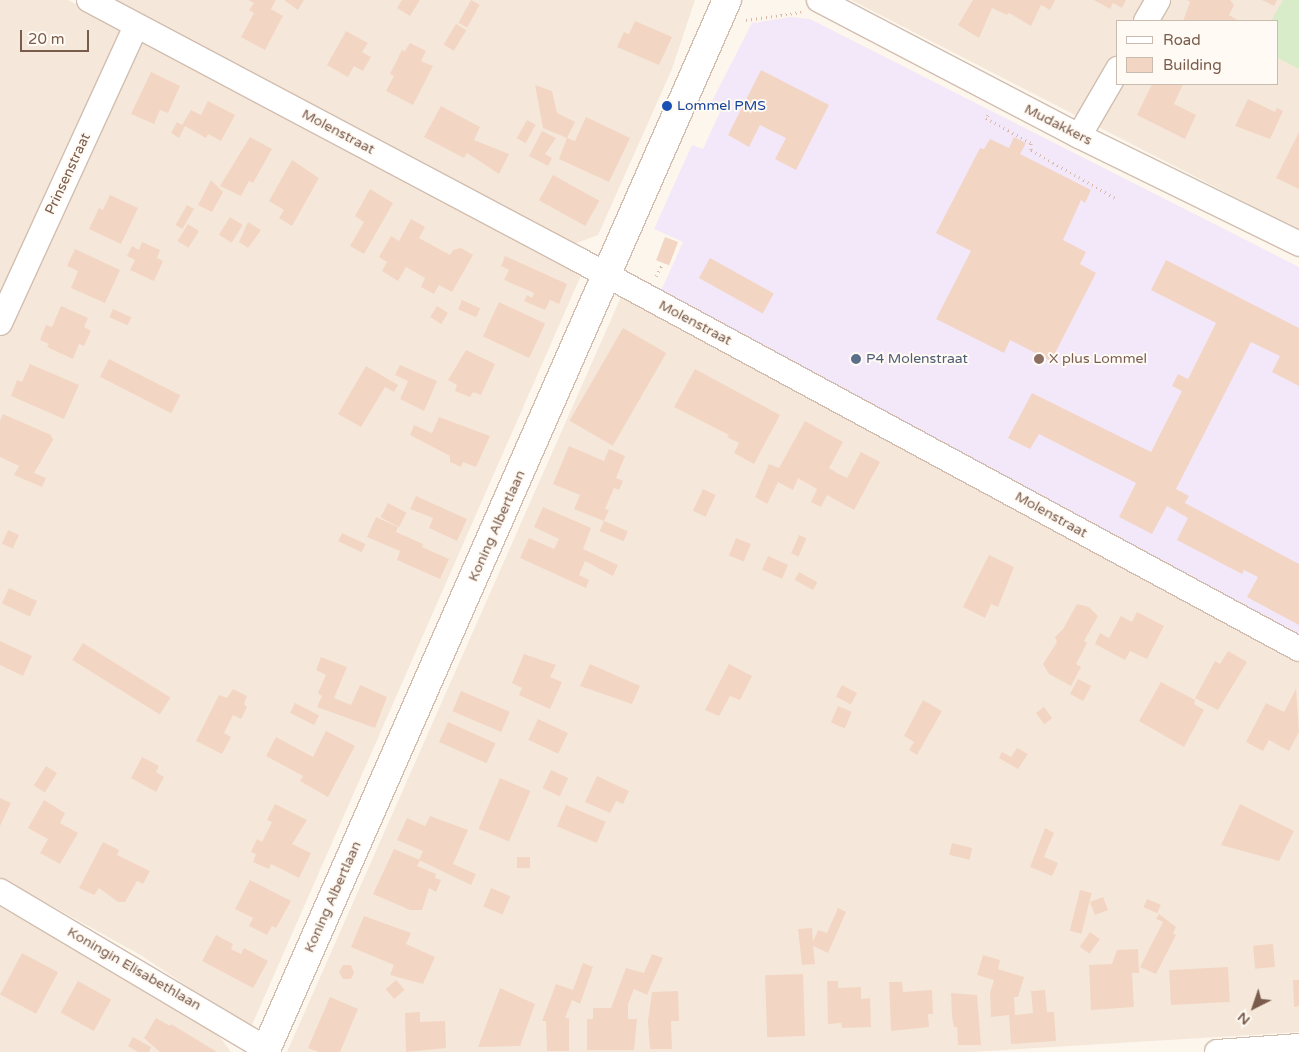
<!DOCTYPE html>
<html>
<head>
<meta charset="utf-8">
<style>
	body { margin:0 }
	#map { position:relative; width:1299px; height:1052px; overflow:hidden; background:#fdf6ec; font-family:"Varela Round",sans-serif }
	div>[style] { position:absolute }
	.residential>* { inset:0; background:#f5e8da }
	.education>* { inset:0; background:#f3e8fa }
	.green>* { inset:0; background:#d8ecc9 }
	.building>* { inset:0; background:#f3d5c3; transform-origin:0 0 }
	.path>* { height:3px; margin-top:-1.5px; transform-origin:0; background:repeating-linear-gradient(90deg,#d9b8a5 0 1px,transparent 0 5px) }
	.roads { filter:drop-shadow(1px 0 #d1beb0) drop-shadow(-1px 0 #d1beb0) drop-shadow(0 1px #d1beb0) drop-shadow(0 -1px #d1beb0) }
	.minor>* { height:24px; margin:-12px; padding:0 12px; transform-origin:12px; border-radius:12px; background:#fff }
	.secondary>* { height:28px; margin:-14px; padding:0 14px; transform-origin:14px; border-radius:14px; background:#fff }
	.dots>* { width:14px; height:14px; translate:-50% -50%; box-sizing:border-box; border:2px solid #fffaf3; border-radius:50% }
	span { translate:-50% -50%; white-space:nowrap; text-align:center; line-height:1.15; -webkit-text-stroke:4px #fffaf3; paint-order:stroke }
	.transit-label { font-size:14px; color:#164399 }
	.left { translate:0 -50%; text-align:left }
	.street-label { font-size:14px; color:#7a5c4d }
	.service-label { font-size:14px; color:#4e5e75 }
	.education-label { font-size:14px; color:#785e54 }
	.legend { position:absolute; left:1116px; top:20px; width:162px; height:65px; box-sizing:border-box; background:#fffaf3; border:1px solid #cabbb1; margin:0; padding:6px 9px; list-style:none; font-size:15px; color:#7a5c4d }
	.legend li { display:flex; align-items:center; gap:10px; height:25px }
	.legend b { width:25px; border:1px solid #cabbb1 }
	.north { position:absolute; left:1229px; top:982px; width:50px; height:50px; -webkit-text-stroke:4px #fffaf3; paint-order:stroke; rotate:221deg; font-size:14px; font-weight:700; line-height:20px; text-align:center; color:#7a5c4d }
	.north::after { content:''; display:block; margin:auto; width:18px; height:22px; background:#7a5c4d; clip-path:polygon(50% 0,100% 100%,50% 72%,0 100%) }
	.scale { position:absolute; left:20px; top:30px; width:69px; height:22px; box-sizing:border-box; border:2px solid #7a5c4d; border-top:0; padding-left:6px; font-size:15px; line-height:18px; white-space:nowrap; color:#7a5c4d; -webkit-text-stroke:4px #fffaf3; paint-order:stroke }
</style>
</head>
<body>
<div id="map">
	<div class="residential">
		<div style="clip-path:polygon(0 0,68px 0,582px 273px,252px 1025px,224px 1011px,142px 956px,0 877px)"></div>
		<div style="clip-path:polygon(116px 0,695px 0,672px 69px,598px 235px,574px 244px)"></div>
		<div style="clip-path:polygon(evenodd,851px 0,1299px 0,1299px 229px,1260px 210px,851px 0,1118px 21px,1278px 21px,1278px 84px,1118px 84px,1118px 21px)"></div>
		<div style="clip-path:polygon(621px 297px,632px 299px,1299px 660px,1299px 1032px,971px 1052px,287px 1052px)"></div>
		<div style="clip-path:polygon(0 907px,214px 1029px,231px 1052px,0 1052px)"></div>
	</div>
	<div class="education">
		<div style="clip-path:polygon(791px 17px,810px 19px,1299px 267px,1299px 642px,660px 293px,683px 242px,654px 229px,692px 145px,703px 149px,720px 112px,709px 107px,752px 23px)"></div>
	</div>
	<div class="green">
		<div style="clip-path:polygon(1283px 0,1299px 0,1299px 69px,1278px 58px,1278px 21px,1271px 21px)"></div>
	</div>
	<div class="building">
		<div style="clip-path:polygon(248px 0,276px 0,271px 9px,283px 16px,265px 50px,241px 37px,254px 13px,249px 10px,254px 3px)"></div>
		<div style="clip-path:polygon(284px 0,304px 0,298px 10px)"></div>
		<div style="clip-path:polygon(402px 0,420px 0,410px 16px,397px 8px)"></div>
		<div style="left:471px;top:0;width:10px;height:26px;rotate:29deg"></div>
		<div style="clip-path:polygon(973px 0,1055px 0,1050px 10px,1041px 5px,1031px 26px,1009px 13px,1007px 15px,992px 8px,979px 38px,958px 25px)"></div>
		<div style="clip-path:polygon(1094px 0,1126px 0,1122px 8px,1113px 3px,1110px 9px)"></div>
		<div style="clip-path:polygon(1187px 0,1230px 0,1234px 5px,1229px 15px,1239px 21px,1183px 21px,1190px 2px)"></div>
		<div style="clip-path:polygon(1262px 0,1277px 0,1274px 6px)"></div>
		<div style="clip-path:polygon(635px 21px,672px 37px,659px 65px,617px 47px,624px 32px,629px 34px)"></div>
		<div style="left:456px;top:24px;width:12px;height:24px;rotate:31deg"></div>
		<div style="clip-path:polygon(346px 31px,368px 43px,362px 52px,371px 57px,363px 71px,354px 66px,348px 77px,327px 65px)"></div>
		<div style="clip-path:polygon(410px 43px,426px 51px,421px 61px,433px 66px,413px 105px,386px 91px,394px 76px,390px 74px,402px 50px,405px 51px)"></div>
		<div style="clip-path:polygon(761px 70px,829px 105px,796px 170px,775px 159px,786px 138px,760px 125px,749px 147px,728px 135px)"></div>
		<div style="clip-path:polygon(151px 72px,180px 86px,168px 113px,160px 110px,154px 124px,131px 114px)"></div>
		<div style="clip-path:polygon(1152px 84px,1183px 84px,1174px 104px,1196px 115px,1185px 139px,1137px 115px)"></div>
		<div style="clip-path:polygon(535px 85px,552px 91px,557px 113px,575px 122px,567px 138px,543px 128px)"></div>
		<div style="clip-path:polygon(1248px 99px,1275px 112px,1277px 108px,1283px 111px,1270px 139px,1235px 126px)"></div>
		<div style="clip-path:polygon(208px 101px,235px 115px,221px 141px,208px 134px,206px 138px,185px 126px,179px 138px,171px 133px,177px 122px,182px 125px,191px 110px,201px 115px)"></div>
		<div style="clip-path:polygon(441px 106px,480px 127px,474px 140px,509px 154px,499px 174px,467px 153px,464px 158px,424px 137px)"></div>
		<div style="clip-path:polygon(586px 117px,630px 138px,609px 182px,559px 159px,567px 138px,575px 141px)"></div>
		<div style="left:527px;top:120px;width:10px;height:21px;rotate:29deg"></div>
		<div style="clip-path:polygon(542px 131px,556px 138px,545px 154px,552px 158px,548px 166px,529px 156px)"></div>
		<div style="clip-path:polygon(1299px 132px,1299px 189px,1276px 178px)"></div>
		<div style="clip-path:polygon(250px 137px,272px 149px,253px 183px,249px 181px,241px 196px,220px 186px)"></div>
		<div style="clip-path:polygon(1014px 137px,1026px 143px,1020px 154px,1091px 190px,1085px 203px,1081px 200px,1063px 240px,1086px 252px,1080px 264px,1096px 273px,1051px 361px,1010px 340px,1004px 353px,936px 319px,971px 251px,936px 233px,980px 148px,984px 149px,990px 139px,1009px 148px)"></div>
		<div style="clip-path:polygon(292px 160px,319px 178px,292px 226px,279px 218px,284px 210px,269px 201px)"></div>
		<div style="left:553px;top:175px;width:53px;height:29px;rotate:29deg"></div>
		<div style="clip-path:polygon(211px 180px,223px 192px,212px 212px,198px 205px)"></div>
		<div style="clip-path:polygon(370px 189px,393px 203px,364px 254px,350px 246px,364px 222px,355px 216px)"></div>
		<div style="clip-path:polygon(110px 195px,138px 208px,121px 244px,89px 229px,99px 208px,103px 210px)"></div>
		<div style="left:187px;top:205px;width:8px;height:23px;rotate:30deg"></div>
		<div style="left:230px;top:217px;width:15px;height:21px;rotate:32deg"></div>
		<div style="clip-path:polygon(411px 219px,425px 227px,419px 238px,450px 255px,453px 250px,461px 248px,473px 255px,452px 292px,439px 285px,434px 294px,421px 287px,425px 278px,406px 267px,398px 281px,382px 271px,387px 262px,379px 257px,391px 236px,399px 241px)"></div>
		<div style="clip-path:polygon(248px 222px,261px 230px,248px 248px,239px 242px)"></div>
		<div style="left:188px;top:224px;width:13px;height:20px;rotate:32deg"></div>
		<div style="left:665px;top:237px;width:14px;height:25px;rotate:21deg"></div>
		<div style="clip-path:polygon(142px 242px,160px 250px,157px 258px,163px 261px,154px 281px,130px 270px,135px 260px,127px 256px,132px 246px,139px 250px)"></div>
		<div style="clip-path:polygon(75px 249px,120px 270px,105px 303px,71px 288px,78px 271px,67px 266px)"></div>
		<div style="clip-path:polygon(505px 256px,567px 284px,559px 304px,550px 300px,545px 310px,524px 301px,527px 295px,532px 298px,534px 293px,504px 280px,509px 270px,501px 266px)"></div>
		<div style="left:710px;top:258px;width:73px;height:23px;rotate:29deg"></div>
		<div style="clip-path:polygon(1166px 260px,1299px 328px,1299px 386px,1272px 372px,1280px 356px,1251px 342px,1176px 489px,1189px 496px,1185px 503px,1299px 564px,1299px 625px,1247px 597px,1258px 577px,1244px 570px,1242px 574px,1177px 540px,1188px 518px,1167px 506px,1152px 534px,1119px 517px,1136px 483px,1039px 434px,1030px 449px,1008px 438px,1032px 393px,1151px 452px,1182px 391px,1172px 386px,1178px 374px,1188px 379px,1216px 323px,1151px 290px)"></div>
		<div style="left:462px;top:300px;width:20px;height:10px;rotate:24deg"></div>
		<div style="left:499px;top:302px;width:51px;height:38px;rotate:25deg"></div>
		<div style="clip-path:polygon(61px 306px,88px 318px,84px 327px,91px 331px,84px 346px,79px 344px,73px 359px,47px 347px,49px 344px,40px 340px,46px 325px,52px 327px)"></div>
		<div style="left:437px;top:306px;width:13px;height:13px;rotate:32deg"></div>
		<div style="left:113px;top:309px;width:20px;height:9px;rotate:24deg"></div>
		<div style="left:623px;top:328px;width:50px;height:107px;rotate:30deg"></div>
		<div style="clip-path:polygon(466px 350px,495px 364px,481px 395px,473px 392px,470px 397px,455px 391px,457px 385px,448px 380px)"></div>
		<div style="left:109px;top:359px;width:80px;height:20px;rotate:27deg"></div>
		<div style="clip-path:polygon(30px 364px,79px 385px,64px 419px,11px 396px,17px 380px,22px 382px)"></div>
		<div style="clip-path:polygon(400px 365px,437px 381px,424px 411px,400px 399px,408px 381px,395px 375px)"></div>
		<div style="clip-path:polygon(366px 366px,398px 385px,394px 392px,385px 387px,361px 427px,338px 414px)"></div>
		<div style="clip-path:polygon(695px 369px,780px 415px,754px 464px,734px 453px,739px 443px,727px 437px,729px 435px,674px 407px)"></div>
		<div style="clip-path:polygon(3px 414px,51px 435px,53px 440px,34px 473px,46px 478px,42px 487px,14px 475px,19px 466px,0 457px,0 421px)"></div>
		<div style="clip-path:polygon(439px 417px,490px 436px,476px 467px,463px 462px,461px 467px,450px 462px,450px 456px,410px 435px,414px 425px,432px 433px)"></div>
		<div style="clip-path:polygon(805px 421px,843px 442px,829px 468px,837px 473px,847px 478px,861px 452px,880px 462px,854px 510px,827px 495px,821px 507px,811px 502px,817px 489px,798px 478px,793px 490px,778px 482px,767px 504px,755px 497px,769px 464px,779px 468px)"></div>
		<div style="clip-path:polygon(569px 446px,604px 461px,609px 449px,625px 456px,616px 478px,623px 481px,619px 490px,614px 488px,605px 509px,609px 510px,604px 521px,574px 509px,580px 495px,553px 484px)"></div>
		<div style="left:703px;top:489px;width:14px;height:24px;rotate:25deg"></div>
		<div style="clip-path:polygon(416px 496px,467px 519px,457px 541px,429px 528px,433px 518px,410px 509px)"></div>
		<div style="left:388px;top:503px;width:21px;height:16px;rotate:28deg"></div>
		<div style="clip-path:polygon(543px 507px,591px 528px,583px 549px,618px 565px,613px 576px,585px 561px,579px 575px,589px 580px,586px 588px,520px 558px,529px 538px,554px 549px,559px 539px,534px 527px)"></div>
		<div style="clip-path:polygon(376px 517px,398px 527px,396px 532px,423px 544px,422px 547px,449px 559px,440px 579px,397px 560px,400px 551px,367px 537px)"></div>
		<div style="left:604px;top:521px;width:26px;height:11px;rotate:23deg"></div>
		<div style="left:8px;top:530px;width:12px;height:15px;rotate:24deg"></div>
		<div style="left:342px;top:533px;width:26px;height:9px;rotate:25deg"></div>
		<div style="left:799px;top:535px;width:8px;height:20px;rotate:23deg"></div>
		<div style="left:736px;top:538px;width:16px;height:19px;rotate:22deg"></div>
		<div style="clip-path:polygon(989px 555px,1014px 567px,998px 607px,991px 604px,985px 618px,963px 607px)"></div>
		<div style="left:768px;top:556px;width:22px;height:15px;rotate:24deg"></div>
		<div style="left:799px;top:572px;width:21px;height:9px;rotate:29deg"></div>
		<div style="left:9px;top:588px;width:31px;height:17px;rotate:25deg"></div>
		<div style="clip-path:polygon(1077px 604px,1089px 607px,1098px 616px,1084px 641px,1087px 643px,1076px 664px,1081px 667px,1071px 686px,1049px 674px,1043px 664px,1057px 642px,1055px 637px,1063px 629px)"></div>
		<div style="clip-path:polygon(1137px 612px,1164px 626px,1147px 659px,1130px 651px,1125px 660px,1095px 644px,1100px 633px,1109px 638px,1121px 616px,1132px 622px)"></div>
		<div style="clip-path:polygon(0 641px,32px 656px,23px 676px,0 665px)"></div>
		<div style="left:83px;top:643px;width:103px;height:20px;rotate:32deg"></div>
		<div style="clip-path:polygon(1228px 651px,1247px 662px,1218px 710px,1195px 698px,1215px 661px,1220px 664px)"></div>
		<div style="clip-path:polygon(524px 654px,556px 665px,550px 677px,562px 682px,550px 709px,519px 695px,522px 688px,512px 683px)"></div>
		<div style="clip-path:polygon(321px 657px,347px 667px,334px 698px,351px 705px,360px 685px,387px 697px,375px 728px,317px 707px,322px 696px,318px 693px,326px 675px,316px 670px)"></div>
		<div style="clip-path:polygon(590px 664px,640px 686px,632px 704px,580px 686px)"></div>
		<div style="clip-path:polygon(729px 664px,752px 676px,740px 700px,730px 696px,719px 716px,705px 710px)"></div>
		<div style="left:1078px;top:679px;width:15px;height:17px;rotate:28deg"></div>
		<div style="clip-path:polygon(1161px 682px,1195px 700px,1194px 704px,1204px 710px,1184px 747px,1139px 721px)"></div>
		<div style="left:842px;top:685px;width:17px;height:13px;rotate:28deg"></div>
		<div style="clip-path:polygon(233px 689px,247px 696px,244px 704px,247px 707px,241px 719px,233px 715px,224px 733px,231px 737px,222px 754px,196px 741px,219px 695px,227px 698px)"></div>
		<div style="clip-path:polygon(1296px 689px,1299px 732px,1289px 751px,1269px 740px,1263px 751px,1246px 742px,1266px 703px,1284px 712px)"></div>
		<div style="left:461px;top:691px;width:53px;height:22px;rotate:23deg"></div>
		<div style="clip-path:polygon(923px 700px,942px 711px,917px 755px,909px 750px,914px 742px,904px 736px)"></div>
		<div style="left:295px;top:703px;width:27px;height:11px;rotate:27deg"></div>
		<div style="left:838px;top:706px;width:15px;height:18px;rotate:23deg"></div>
		<div style="left:1044px;top:707px;width:14px;height:10px;rotate:54deg"></div>
		<div style="left:538px;top:719px;width:33px;height:23px;rotate:25deg"></div>
		<div style="left:448px;top:722px;width:52px;height:22px;rotate:24deg"></div>
		<div style="clip-path:polygon(326px 731px,355px 746px,328px 797px,300px 781px,303px 776px,266px 756px,276px 737px,313px 757px)"></div>
		<div style="clip-path:polygon(1017px 748px,1028px 754px,1018px 769px,999px 758px,1002px 752px,1011px 757px)"></div>
		<div style="clip-path:polygon(142px 757px,159px 766px,156px 772px,164px 777px,156px 792px,131px 778px)"></div>
		<div style="left:46px;top:766px;width:13px;height:23px;rotate:32deg"></div>
		<div style="left:551px;top:770px;width:19px;height:20px;rotate:25deg"></div>
		<div style="clip-path:polygon(597px 776px,629px 791px,623px 804px,616px 801px,610px 813px,585px 802px)"></div>
		<div style="left:500px;top:778px;width:33px;height:55px;rotate:23deg"></div>
		<div style="clip-path:polygon(0 798px,11px 803px,0 826px)"></div>
		<div style="clip-path:polygon(44px 800px,65px 813px,60px 823px,78px 833px,60px 864px,40px 853px,48px 839px,28px 828px)"></div>
		<div style="clip-path:polygon(275px 804px,307px 820px,292px 844px,311px 853px,299px 878px,271px 864px,269px 869px,253px 862px,256px 854px,251px 852px,257px 839px,262px 842px,272px 822px,267px 820px)"></div>
		<div style="clip-path:polygon(1240px 804px,1294px 831px,1279px 861px,1221px 845px)"></div>
		<div style="left:566px;top:805px;width:43px;height:23px;rotate:23deg"></div>
		<div style="clip-path:polygon(430px 816px,468px 830px,453px 864px,476px 874px,471px 885px,419px 860px,423px 851px,397px 840px,407px 818px,425px 826px)"></div>
		<div style="clip-path:polygon(1045px 828px,1054px 833px,1044px 857px,1058px 863px,1052px 876px,1030px 867px)"></div>
		<div style="clip-path:polygon(103px 842px,119px 850px,117px 855px,150px 871px,143px 884px,137px 881px,125px 902px,118px 902px,99px 888px,94px 895px,79px 888px)"></div>
		<div style="left:952px;top:843px;width:21px;height:12px;rotate:14deg"></div>
		<div style="clip-path:polygon(394px 849px,420px 860px,417px 866px,436px 874px,435px 878px,441px 880px,436px 892px,429px 888px,422px 910px,410px 910px,373px 894px)"></div>
		<div style="left:517px;top:857px;width:13px;height:11px"></div>
		<div style="clip-path:polygon(250px 880px,291px 901px,276px 928px,272px 926px,267px 935px,249px 926px,253px 918px,235px 909px)"></div>
		<div style="left:491px;top:888px;width:21px;height:20px;rotate:23deg"></div>
		<div style="left:1080px;top:890px;width:12px;height:42px;rotate:14deg"></div>
		<div style="left:1103px;top:897px;width:14px;height:14px;rotate:69deg"></div>
		<div style="left:1147px;top:899px;width:15px;height:9px;rotate:23deg"></div>
		<div style="clip-path:polygon(838px 908px,846px 912px,828px 953px,813px 946px,815px 964px,802px 965px,798px 929px,812px 928px,813px 942px,818px 930px,827px 933px)"></div>
		<div style="clip-path:polygon(1159px 914px,1176px 927px,1173px 933px,1176px 935px,1156px 974px,1140px 967px,1163px 922px,1156px 919px)"></div>
		<div style="clip-path:polygon(364px 916px,411px 933px,406px 944px,435px 957px,423px 984px,390px 975px,394px 965px,351px 947px)"></div>
		<div style="left:1090px;top:932px;width:12px;height:18px;rotate:35deg"></div>
		<div style="clip-path:polygon(216px 935px,233px 944px,231px 949px,241px 954px,244px 948px,268px 961px,253px 988px,202px 961px)"></div>
		<div style="left:1273px;top:944px;width:23px;height:20px;rotate:85deg"></div>
		<div style="clip-path:polygon(1138px 949px,1139px 973px,1132px 973px,1134px 1007px,1091px 1010px,1089px 965px,1112px 964px,1117px 950px)"></div>
		<div style="left:22px;top:953px;width:41px;height:47px;rotate:28deg"></div>
		<div style="clip-path:polygon(652px 954px,663px 958px,647px 995px,634px 989px,628px 1004px,628px 1019px,637px 1019px,634px 1050px,587px 1050px,587px 1019px,593px 1019px,593px 1008px,611px 1008px,626px 968px,644px 973px)"></div>
		<div style="clip-path:polygon(983px 955px,1000px 960px,998px 969px,1024px 977px,1018px 997px,1014px 997px,1015px 1015px,1033px 1013px,1031px 991px,1045px 990px,1047px 1012px,1054px 1012px,1056px 1041px,1011px 1044px,1009px 1015px,991px 1017px,990px 993px,994px 980px,977px 975px)"></div>
		<div style="clip-path:polygon(583px 963px,593px 967px,580px 1004px,572px 1000px,565px 1018px,569px 1018px,569px 1051px,547px 1051px,546px 1021px,542px 1021px,556px 984px,573px 990px)"></div>
		<div style="clip-path:polygon(343px 965px,351px 965px,354px 973px,351px 979px,343px 979px,339px 972px)"></div>
		<div style="left:1228px;top:967px;width:35px;height:59px;rotate:87deg"></div>
		<div style="left:803px;top:974px;width:62px;height:38px;rotate:88deg"></div>
		<div style="left:396px;top:980px;width:13px;height:14px;rotate:48deg"></div>
		<div style="clip-path:polygon(1293px 980px,1299px 980px,1299px 1006px,1294px 1007px)"></div>
		<div style="left:78px;top:981px;width:38px;height:36px;rotate:29deg"></div>
		<div style="clip-path:polygon(827px 981px,838px 981px,838px 988px,861px 987px,861px 999px,870px 998px,871px 1027px,842px 1028px,841px 1023px,828px 1024px)"></div>
		<div style="clip-path:polygon(889px 982px,902px 982px,903px 992px,932px 990px,933px 1014px,928px 1014px,929px 1027px,891px 1031px)"></div>
		<div style="clip-path:polygon(500px 988px,535px 1004px,520px 1046px,478px 1047px)"></div>
		<div style="clip-path:polygon(678px 991px,679px 1021px,671px 1021px,672px 1049px,650px 1049px,648px 1021px,652px 992px)"></div>
		<div style="clip-path:polygon(951px 993px,977px 995px,981px 1045px,958px 1045px,957px 1027px,954px 1027px,952px 1016px)"></div>
		<div style="clip-path:polygon(330px 997px,358px 1009px,340px 1052px,319px 1052px,308px 1048px)"></div>
		<div style="clip-path:polygon(420px 1012px,420px 1022px,445px 1021px,446px 1048px,406px 1052px,405px 1013px)"></div>
		<div style="clip-path:polygon(156px 1018px,170px 1026px,171px 1024px,217px 1052px,160px 1052px,144px 1038px)"></div>
		<div style="clip-path:polygon(133px 1037px,151px 1047px,149px 1052px,138px 1052px,128px 1046px)"></div>
	</div>
	<div class="path">
		<div style="left:746px;top:20px;width:56px;rotate:-8.3deg"></div>
		<div style="left:988px;top:115px;width:4px;rotate:124deg"></div>
		<div style="left:986px;top:118px;width:51px;rotate:29.1deg"></div>
		<div style="left:1031px;top:143px;width:7px;rotate:90deg"></div>
		<div style="left:1031px;top:150px;width:97px;rotate:29.7deg"></div>
		<div style="left:656px;top:276px;width:15px;rotate:-62deg"></div>
	</div>
	<div class="roads">
		<div class="minor">
			<div style="left:89px;top:0;width:555px;rotate:27.95deg"></div>
			<div style="left:579px;top:260px;width:818px;rotate:28.38deg"></div>
			<div style="left:819px;top:0;width:293px;rotate:27.6deg"></div>
			<div style="left:1079px;top:136px;width:245px;rotate:26.1deg"></div>
			<div style="left:1146px;top:21px;width:24px;rotate:-60deg"></div>
			<div style="left:1079px;top:136px;width:78px;rotate:-59.8deg"></div>
			<div style="left:0;top:323px;width:327px;rotate:-65.4deg"></div>
			<div style="left:0;top:891px;width:309px;rotate:30.7deg"></div>
			<div style="left:1217px;top:1052px;width:82px;rotate:-4.2deg"></div>
		</div>
		<div class="secondary">
			<div style="left:265px;top:1052px;width:1149px;rotate:-66.29deg"></div>
		</div>
	</div>
	<div class="dots">
		<div style="left:667px;top:106px;background:#1a4fb4"></div>
		<div style="left:856px;top:359px;background:#5c6f8a"></div>
		<div style="left:1039px;top:359px;background:#8d6e63"></div>
	</div>
	<div class="transit-label">
		<span class="left" style="left:677px;top:106px">Lommel PMS</span>
	</div>
	<div class="street-label">
		<span style="left:1058px;top:125px;rotate:27deg">Mudakkers</span>
		<span style="left:338px;top:132px;rotate:28deg">Molenstraat</span>
		<span style="left:68px;top:174px;rotate:-65deg">Prinsenstraat</span>
		<span style="left:695px;top:323px;rotate:28deg">Molenstraat</span>
		<span style="left:1051px;top:515px;rotate:29deg">Molenstraat</span>
		<span style="left:497px;top:526px;rotate:-66deg">Koning Albertlaan</span>
		<span style="left:333px;top:897px;rotate:-66deg">Koning Albertlaan</span>
		<span style="left:134px;top:969px;rotate:30deg">Koningin Elisabethlaan</span>
	</div>
	<div class="service-label">
		<span class="left" style="left:866px;top:359px">P4 Molenstraat</span>
	</div>
	<div class="education-label">
		<span class="left" style="left:1049px;top:359px">X plus Lommel</span>
	</div>
	<ul class="legend">
	<li><b style="height:6px;background:#fff"></b>Road</li>
	<li><b style="height:14px;background:#f3d5c3"></b>Building</li>
	</ul>
	<div class="north">N</div>
	<div class="scale">20 m</div>
</div>
</body>
</html>
